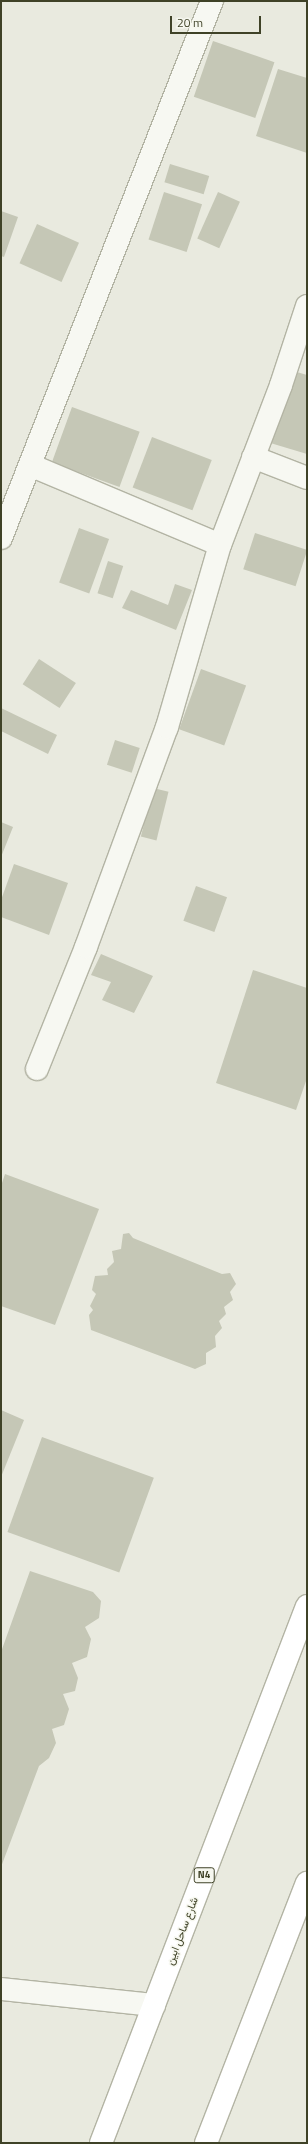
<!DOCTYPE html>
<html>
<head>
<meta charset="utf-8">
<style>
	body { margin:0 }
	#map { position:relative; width:308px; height:2144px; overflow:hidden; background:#e9eadf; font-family:"Titillium Web",Vazirmatn,sans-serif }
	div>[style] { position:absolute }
	.building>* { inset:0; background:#c5c7b6; transform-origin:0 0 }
	.roads { filter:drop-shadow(1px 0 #b3b4a4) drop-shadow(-1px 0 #b3b4a4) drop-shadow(0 1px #b3b4a4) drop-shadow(0 -1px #b3b4a4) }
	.minor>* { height:22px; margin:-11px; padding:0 11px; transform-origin:11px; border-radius:11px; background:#f7f8f2 }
	.highway>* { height:22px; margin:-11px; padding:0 11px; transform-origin:11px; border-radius:11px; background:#fff }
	span { translate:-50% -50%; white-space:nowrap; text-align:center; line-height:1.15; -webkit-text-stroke:3px #f6f7ef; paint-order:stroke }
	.shield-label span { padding:1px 3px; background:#f6f7ef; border:1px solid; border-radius:3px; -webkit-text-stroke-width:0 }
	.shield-label { font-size:10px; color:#3f4227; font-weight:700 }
	.street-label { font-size:11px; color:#3f4227 }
	.frame { position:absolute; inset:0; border:2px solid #3f4227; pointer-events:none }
	.scale { position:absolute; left:170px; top:16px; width:91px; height:18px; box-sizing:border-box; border:2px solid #3f4227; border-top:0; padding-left:5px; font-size:12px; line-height:14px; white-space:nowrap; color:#3f4227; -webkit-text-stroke:3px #f6f7ef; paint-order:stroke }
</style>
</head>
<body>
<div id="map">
	<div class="building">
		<div style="left:213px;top:41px;width:65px;height:59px;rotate:19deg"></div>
		<div style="clip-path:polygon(278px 69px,307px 78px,307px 153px,256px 136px)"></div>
		<div style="left:170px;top:164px;width:41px;height:19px;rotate:17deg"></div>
		<div style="left:164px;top:192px;width:40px;height:50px;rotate:18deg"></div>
		<div style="left:218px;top:192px;width:24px;height:51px;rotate:24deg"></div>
		<div style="clip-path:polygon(1px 211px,18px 217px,4px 257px,1px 256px)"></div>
		<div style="left:37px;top:224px;width:46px;height:43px;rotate:24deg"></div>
		<div style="clip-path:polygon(290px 370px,307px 375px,307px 454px,267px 442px)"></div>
		<div style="left:72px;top:407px;width:72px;height:59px;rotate:20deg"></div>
		<div style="left:152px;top:437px;width:64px;height:54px;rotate:21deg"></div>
		<div style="left:79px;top:528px;width:32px;height:58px;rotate:20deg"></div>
		<div style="left:255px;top:533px;width:55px;height:38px;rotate:18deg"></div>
		<div style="left:108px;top:561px;width:16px;height:34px;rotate:18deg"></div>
		<div style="clip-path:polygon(175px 584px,192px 590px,176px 630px,122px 608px,131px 590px,168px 605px)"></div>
		<div style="left:39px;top:659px;width:44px;height:30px;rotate:33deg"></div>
		<div style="left:201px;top:669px;width:48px;height:64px;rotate:20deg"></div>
		<div style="clip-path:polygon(1px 708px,57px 735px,48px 754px,1px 731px)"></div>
		<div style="left:115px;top:740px;width:26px;height:26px;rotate:18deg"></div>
		<div style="left:153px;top:788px;width:16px;height:50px;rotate:14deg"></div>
		<div style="clip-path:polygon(1px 822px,13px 827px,1px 857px)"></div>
		<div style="clip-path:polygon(14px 864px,68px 883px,49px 935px,1px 917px,1px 900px)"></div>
		<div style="left:196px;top:886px;width:33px;height:37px;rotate:20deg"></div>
		<div style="clip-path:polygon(101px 954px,153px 976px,134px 1013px,102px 1000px,111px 982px,91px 975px)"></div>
		<div style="clip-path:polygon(253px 970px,307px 988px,307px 1078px,296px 1110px,216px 1083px)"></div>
		<div style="clip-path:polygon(5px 1174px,99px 1209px,55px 1325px,1px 1306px,1px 1186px)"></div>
		<div style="clip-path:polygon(129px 1233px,133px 1238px,222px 1274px,230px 1273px,236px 1284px,230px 1292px,233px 1300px,224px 1307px,226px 1314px,219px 1321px,222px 1328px,215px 1336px,216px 1347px,206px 1353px,206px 1364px,195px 1369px,91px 1330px,89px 1315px,93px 1310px,90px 1306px,96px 1294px,92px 1290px,95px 1276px,108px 1275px,107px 1269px,114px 1262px,112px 1251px,121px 1249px,123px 1234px)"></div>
		<div style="clip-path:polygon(1px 1410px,24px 1420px,1px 1477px)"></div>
		<div style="left:42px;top:1437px;width:119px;height:101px;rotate:20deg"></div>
		<div style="clip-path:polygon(30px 1571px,93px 1592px,101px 1601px,99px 1618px,85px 1627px,91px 1639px,87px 1657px,72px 1663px,78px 1678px,75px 1691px,63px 1694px,69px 1709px,64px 1725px,52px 1729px,56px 1743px,49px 1758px,39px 1766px,1px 1867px,1px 1652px)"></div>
	</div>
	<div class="roads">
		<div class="minor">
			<div style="left:253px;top:457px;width:58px;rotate:21.3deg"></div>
			<div style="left:30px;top:465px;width:206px;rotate:22.8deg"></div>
			<div style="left:1px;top:538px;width:577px;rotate:-68.55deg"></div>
			<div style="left:37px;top:1069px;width:131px;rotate:-68.1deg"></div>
			<div style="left:86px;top:947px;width:234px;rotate:-69.8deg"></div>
			<div style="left:167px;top:727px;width:190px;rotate:-73.8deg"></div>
			<div style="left:220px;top:545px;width:171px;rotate:-69.1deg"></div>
			<div style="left:281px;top:385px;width:83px;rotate:-71.8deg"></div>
			<div style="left:1px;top:1989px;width:154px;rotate:6deg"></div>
		</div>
		<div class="highway">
			<div style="left:101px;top:2143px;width:575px;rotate:-69.01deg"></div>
			<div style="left:206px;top:2143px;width:279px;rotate:-68.8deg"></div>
		</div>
	</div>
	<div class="shield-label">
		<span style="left:204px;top:1875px">N4</span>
	</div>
	<div class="street-label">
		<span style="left:182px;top:1931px;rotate:-69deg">شارع ساحل ابين</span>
	</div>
	<div class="frame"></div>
	<div class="scale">20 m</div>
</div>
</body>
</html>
